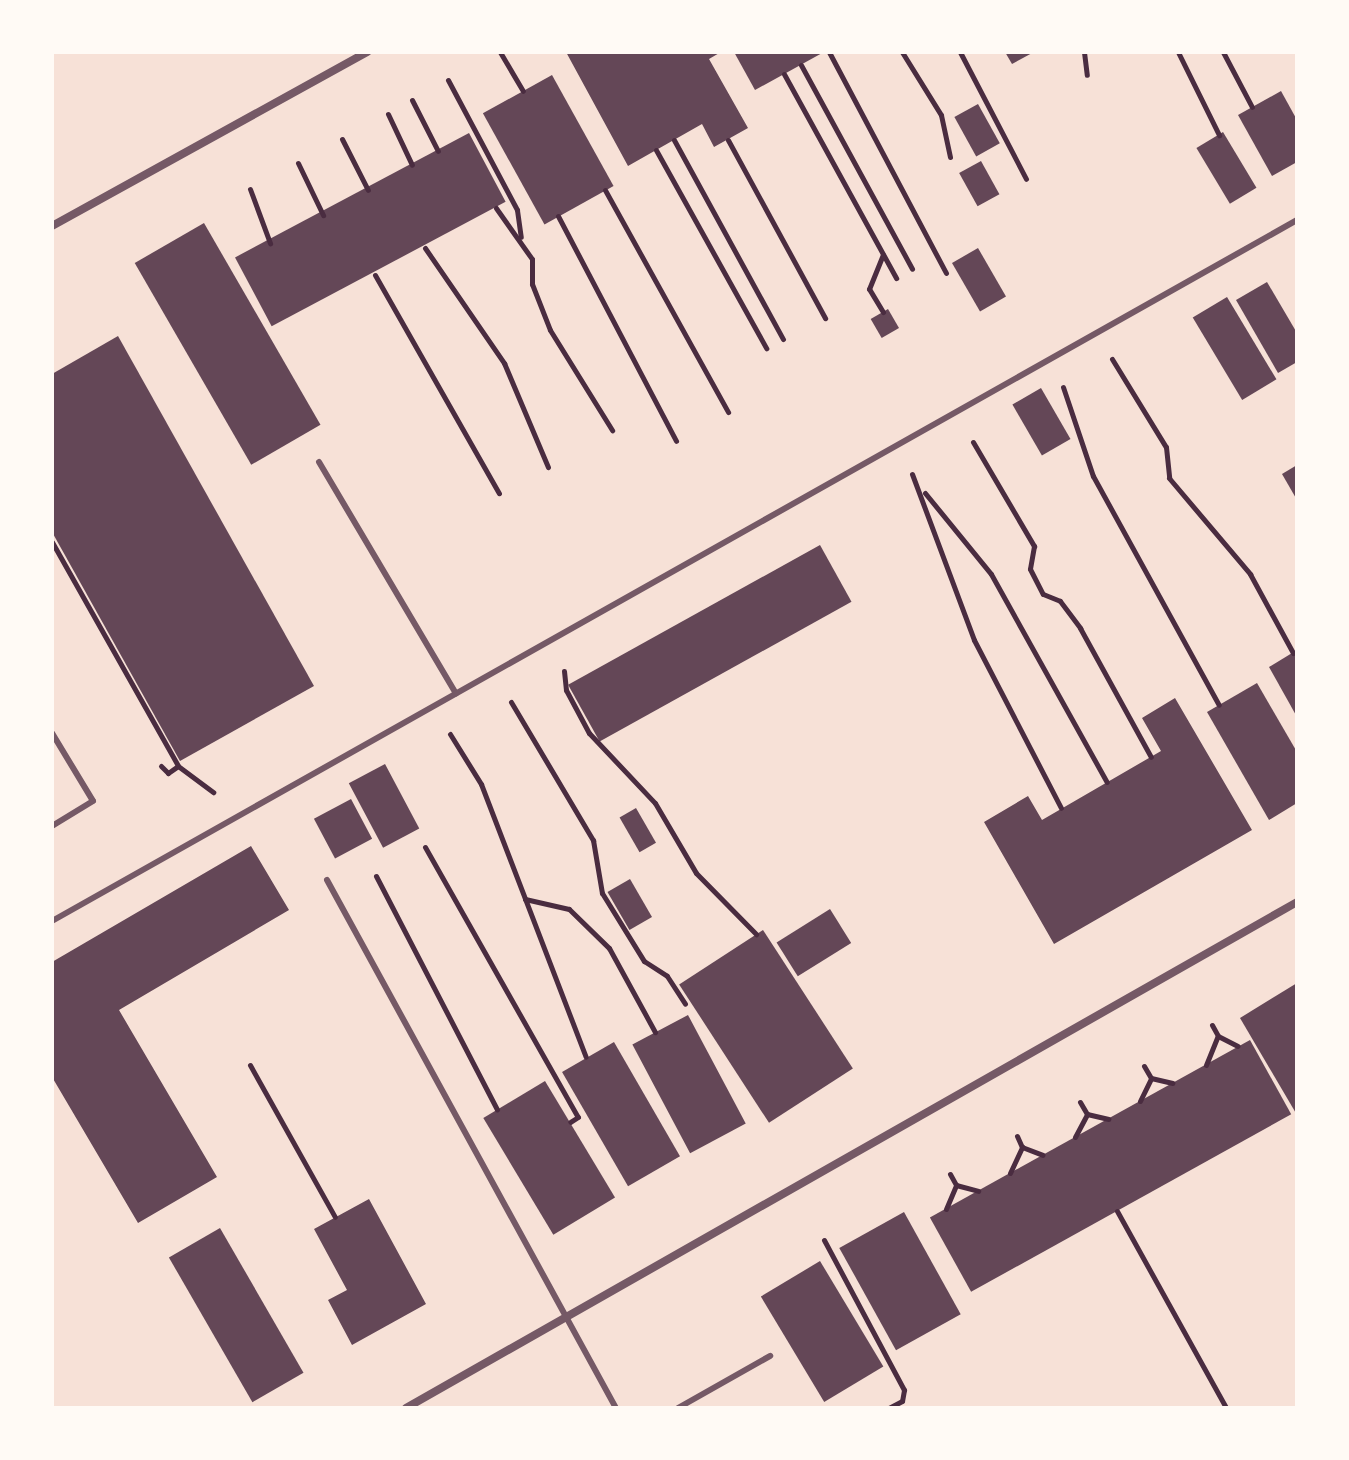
<!DOCTYPE html>
<html>
<head>
<meta charset="utf-8">
<style>
	body { margin:0 }
	#map { position:relative; width:1349px; height:1460px; overflow:hidden; background:#f7e1d7; font-family:Ubuntu,sans-serif }
	div>[style] { position:absolute }
	.building>* { inset:0; background:#644757; transform-origin:0 0 }
	.path>* { height:5px; margin:-2.5px; padding:0 2.5px; transform-origin:2.5px; border-radius:2.5px; background:#4a2c40 }
	.service>* { height:6px; margin:-3px; padding:0 3px; transform-origin:3px; border-radius:3px; background:#755966 }
	.minor>* { height:8px; margin:-4px; padding:0 4px; transform-origin:4px; border-radius:4px; background:#755966 }
	span { translate:-50% -50%; white-space:nowrap; text-align:center; line-height:1.15; -webkit-text-stroke:7px #fffaf5; paint-order:stroke }
	.frame { position:absolute; inset:0; border:54px solid #fffaf5; pointer-events:none }
</style>
</head>
<body>
<div id="map">
	<div class="building">
		<div style="clip-path:polygon(566px 52px,721px 52px,709px 59px,748px 128px,714px 147px,702px 124px,628px 166px)"></div>
		<div style="clip-path:polygon(734px 52px,824px 52px,755px 90px)"></div>
		<div style="clip-path:polygon(1005px 52px,1034px 52px,1012px 64px)"></div>
		<div style="left:552px;top:75px;width:127px;height:79px;rotate:61deg"></div>
		<div style="clip-path:polygon(1281px 91px,1297px 120px,1297px 162px,1272px 176px,1238px 115px)"></div>
		<div style="left:978px;top:104px;width:45px;height:27px;rotate:61deg"></div>
		<div style="left:1223px;top:132px;width:65px;height:31px;rotate:59deg"></div>
		<div style="left:469px;top:133px;width:78px;height:265px;rotate:62deg"></div>
		<div style="left:981px;top:161px;width:38px;height:25px;rotate:61deg"></div>
		<div style="left:204px;top:223px;width:233px;height:80px;rotate:60deg"></div>
		<div style="left:978px;top:248px;width:56px;height:30px;rotate:60deg"></div>
		<div style="clip-path:polygon(1267px 282px,1297px 333px,1297px 362px,1278px 373px,1236px 300px)"></div>
		<div style="left:1227px;top:297px;width:96px;height:40px;rotate:59deg"></div>
		<div style="left:888px;top:309px;width:22px;height:20px;rotate:60deg"></div>
		<div style="clip-path:polygon(118px 336px,314px 686px,180px 761px,52px 532px,52px 374px)"></div>
		<div style="left:1041px;top:388px;width:59px;height:33px;rotate:60deg"></div>
		<div style="clip-path:polygon(1297px 465px,1297px 500px,1282px 474px)"></div>
		<div style="left:820px;top:545px;width:65px;height:288px;rotate:61deg"></div>
		<div style="clip-path:polygon(1297px 650px,1297px 717px,1269px 667px)"></div>
		<div style="clip-path:polygon(1257px 683px,1297px 752px,1297px 803px,1269px 820px,1207px 712px)"></div>
		<div style="clip-path:polygon(1175px 698px,1252px 830px,1054px 944px,984px 822px,1028px 796px,1042px 820px,1161px 751px,1142px 718px)"></div>
		<div style="left:385px;top:764px;width:73px;height:41px;rotate:62deg"></div>
		<div style="left:351px;top:799px;width:45px;height:42px;rotate:62deg"></div>
		<div style="left:636px;top:808px;width:40px;height:19px;rotate:60deg"></div>
		<div style="clip-path:polygon(251px 846px,289px 910px,119px 1010px,217px 1177px,138px 1223px,52px 1077px,52px 962px)"></div>
		<div style="left:630px;top:879px;width:44px;height:26px;rotate:60deg"></div>
		<div style="left:830px;top:909px;width:40px;height:63px;rotate:58deg"></div>
		<div style="left:763px;top:930px;width:165px;height:100px;rotate:57deg"></div>
		<div style="clip-path:polygon(1297px 983px,1297px 1115px,1240px 1018px)"></div>
		<div style="left:688px;top:1015px;width:123px;height:63px;rotate:62deg"></div>
		<div style="left:1250px;top:1040px;width:85px;height:366px;rotate:61deg"></div>
		<div style="left:614px;top:1042px;width:132px;height:60px;rotate:60deg"></div>
		<div style="left:545px;top:1081px;width:136px;height:72px;rotate:59deg"></div>
		<div style="clip-path:polygon(369px 1199px,426px 1304px,352px 1345px,328px 1300px,347px 1290px,314px 1229px)"></div>
		<div style="left:904px;top:1212px;width:117px;height:74px;rotate:61deg"></div>
		<div style="left:220px;top:1228px;width:167px;height:59px;rotate:60deg"></div>
		<div style="left:820px;top:1261px;width:123px;height:69px;rotate:59deg"></div>
	</div>
	<div class="path">
		<div style="left:500px;top:52px;width:45px;rotate:59.5deg"></div>
		<div style="left:829px;top:52px;width:250px;rotate:62.1deg"></div>
		<div style="left:902px;top:52px;width:74px;rotate:58.2deg"></div>
		<div style="left:941px;top:115px;width:43px;rotate:77.9deg"></div>
		<div style="left:960px;top:52px;width:143px;rotate:62.5deg"></div>
		<div style="left:1084px;top:52px;width:23px;rotate:83deg"></div>
		<div style="left:1178px;top:52px;width:93px;rotate:63.7deg"></div>
		<div style="left:1223px;top:52px;width:62px;rotate:62.2deg"></div>
		<div style="left:801px;top:65px;width:232px;rotate:61.4deg"></div>
		<div style="left:784px;top:74px;width:233px;rotate:61.2deg"></div>
		<div style="left:448px;top:80px;width:147px;rotate:62deg"></div>
		<div style="left:517px;top:210px;width:27px;rotate:82deg"></div>
		<div style="left:412px;top:100px;width:57px;rotate:63deg"></div>
		<div style="left:388px;top:114px;width:56px;rotate:64.8deg"></div>
		<div style="left:342px;top:139px;width:57px;rotate:63deg"></div>
		<div style="left:674px;top:140px;width:227px;rotate:61.3deg"></div>
		<div style="left:728px;top:140px;width:203px;rotate:61.4deg"></div>
		<div style="left:656px;top:150px;width:227px;rotate:60.9deg"></div>
		<div style="left:298px;top:163px;width:58px;rotate:64.3deg"></div>
		<div style="left:250px;top:189px;width:58px;rotate:69.7deg"></div>
		<div style="left:605px;top:190px;width:254px;rotate:61deg"></div>
		<div style="left:496px;top:208px;width:62px;rotate:54.8deg"></div>
		<div style="left:532px;top:259px;width:25px;rotate:90deg"></div>
		<div style="left:532px;top:284px;width:49px;rotate:68.6deg"></div>
		<div style="left:550px;top:330px;width:118px;rotate:58.2deg"></div>
		<div style="left:558px;top:216px;width:254px;rotate:62.3deg"></div>
		<div style="left:425px;top:248px;width:140px;rotate:55.5deg"></div>
		<div style="left:504px;top:363px;width:113px;rotate:67.1deg"></div>
		<div style="left:375px;top:275px;width:251px;rotate:60.4deg"></div>
		<div style="left:883px;top:312px;width:27px;rotate:-121deg"></div>
		<div style="left:869px;top:289px;width:37px;rotate:-68deg"></div>
		<div style="left:1112px;top:359px;width:103px;rotate:58.5deg"></div>
		<div style="left:1166px;top:447px;width:31px;rotate:84deg"></div>
		<div style="left:1169px;top:478px;width:126px;rotate:49.8deg"></div>
		<div style="left:1250px;top:574px;width:90px;rotate:61.4deg"></div>
		<div style="left:1063px;top:387px;width:94px;rotate:71.4deg"></div>
		<div style="left:1093px;top:476px;width:261px;rotate:61.2deg"></div>
		<div style="left:973px;top:442px;width:121px;rotate:59.6deg"></div>
		<div style="left:1034px;top:546px;width:23px;rotate:100deg"></div>
		<div style="left:1030px;top:569px;width:28px;rotate:63deg"></div>
		<div style="left:1043px;top:594px;width:18px;rotate:22deg"></div>
		<div style="left:1060px;top:601px;width:34px;rotate:53deg"></div>
		<div style="left:1080px;top:628px;width:147px;rotate:61.2deg"></div>
		<div style="left:912px;top:474px;width:177px;rotate:69.5deg"></div>
		<div style="left:974px;top:640px;width:189px;rotate:62.6deg"></div>
		<div style="left:925px;top:493px;width:104px;rotate:50.8deg"></div>
		<div style="left:991px;top:574px;width:238px;rotate:60.9deg"></div>
		<div style="left:52px;top:542px;width:257px;rotate:60.6deg"></div>
		<div style="left:564px;top:671px;width:19px;rotate:84deg"></div>
		<div style="left:566px;top:690px;width:49px;rotate:61.9deg"></div>
		<div style="left:589px;top:733px;width:96px;rotate:46.7deg"></div>
		<div style="left:655px;top:803px;width:81px;rotate:59.6deg"></div>
		<div style="left:696px;top:873px;width:86px;rotate:45.5deg"></div>
		<div style="left:511px;top:702px;width:161px;rotate:59.3deg"></div>
		<div style="left:593px;top:840px;width:54px;rotate:80.4deg"></div>
		<div style="left:602px;top:893px;width:80px;rotate:58.3deg"></div>
		<div style="left:644px;top:961px;width:27px;rotate:33deg"></div>
		<div style="left:667px;top:976px;width:33px;rotate:57deg"></div>
		<div style="left:450px;top:734px;width:59px;rotate:58.2deg"></div>
		<div style="left:481px;top:784px;width:292px;rotate:69deg"></div>
		<div style="left:161px;top:766px;width:10px;rotate:45deg"></div>
		<div style="left:168px;top:773px;width:12px;rotate:-35deg"></div>
		<div style="left:178px;top:766px;width:44px;rotate:36.6deg"></div>
		<div style="left:425px;top:847px;width:310px;rotate:60.5deg"></div>
		<div style="left:578px;top:1117px;width:9px;rotate:148deg"></div>
		<div style="left:376px;top:876px;width:263px;rotate:62.6deg"></div>
		<div style="left:525px;top:899px;width:45px;rotate:12.8deg"></div>
		<div style="left:569px;top:909px;width:56px;rotate:44.3deg"></div>
		<div style="left:609px;top:948px;width:96px;rotate:61.3deg"></div>
		<div style="left:1212px;top:1025px;width:13px;rotate:61deg"></div>
		<div style="left:250px;top:1065px;width:174px;rotate:60.8deg"></div>
		<div style="left:1206px;top:1065px;width:31px;rotate:-68deg"></div>
		<div style="left:1218px;top:1036px;width:22px;rotate:27deg"></div>
		<div style="left:1144px;top:1066px;width:14px;rotate:60deg"></div>
		<div style="left:1140px;top:1101px;width:25px;rotate:-64deg"></div>
		<div style="left:1151px;top:1078px;width:22px;rotate:13deg"></div>
		<div style="left:1080px;top:1102px;width:14px;rotate:60deg"></div>
		<div style="left:1017px;top:1136px;width:12px;rotate:66deg"></div>
		<div style="left:1075px;top:1137px;width:26px;rotate:-62deg"></div>
		<div style="left:1087px;top:1114px;width:22px;rotate:13deg"></div>
		<div style="left:1010px;top:1173px;width:29px;rotate:-65deg"></div>
		<div style="left:1022px;top:1147px;width:22px;rotate:21deg"></div>
		<div style="left:950px;top:1174px;width:13px;rotate:61deg"></div>
		<div style="left:946px;top:1209px;width:26px;rotate:-67deg"></div>
		<div style="left:956px;top:1185px;width:23px;rotate:15deg"></div>
		<div style="left:1117px;top:1211px;width:225px;rotate:61deg"></div>
		<div style="left:824px;top:1240px;width:170px;rotate:61.9deg"></div>
		<div style="left:904px;top:1390px;width:11px;rotate:100deg"></div>
		<div style="left:902px;top:1401px;width:15px;rotate:152deg"></div>
	</div>
	<div class="service">
		<div style="left:319px;top:462px;width:269px;rotate:59.4deg"></div>
		<div style="left:52px;top:733px;width:79px;rotate:58.9deg"></div>
		<div style="left:93px;top:801px;width:48px;rotate:148.6deg"></div>
		<div style="left:327px;top:880px;width:602px;rotate:61.31deg"></div>
		<div style="left:52px;top:921px;width:1429px;rotate:-29.38deg"></div>
		<div style="left:678px;top:1408px;width:106px;rotate:-29.5deg"></div>
	</div>
	<div class="minor">
		<div style="left:52px;top:226px;width:360px;rotate:-28.9deg"></div>
		<div style="left:406px;top:1408px;width:1025px;rotate:-29.59deg"></div>
	</div>
	<div class="frame"></div>
</div>
</body>
</html>
